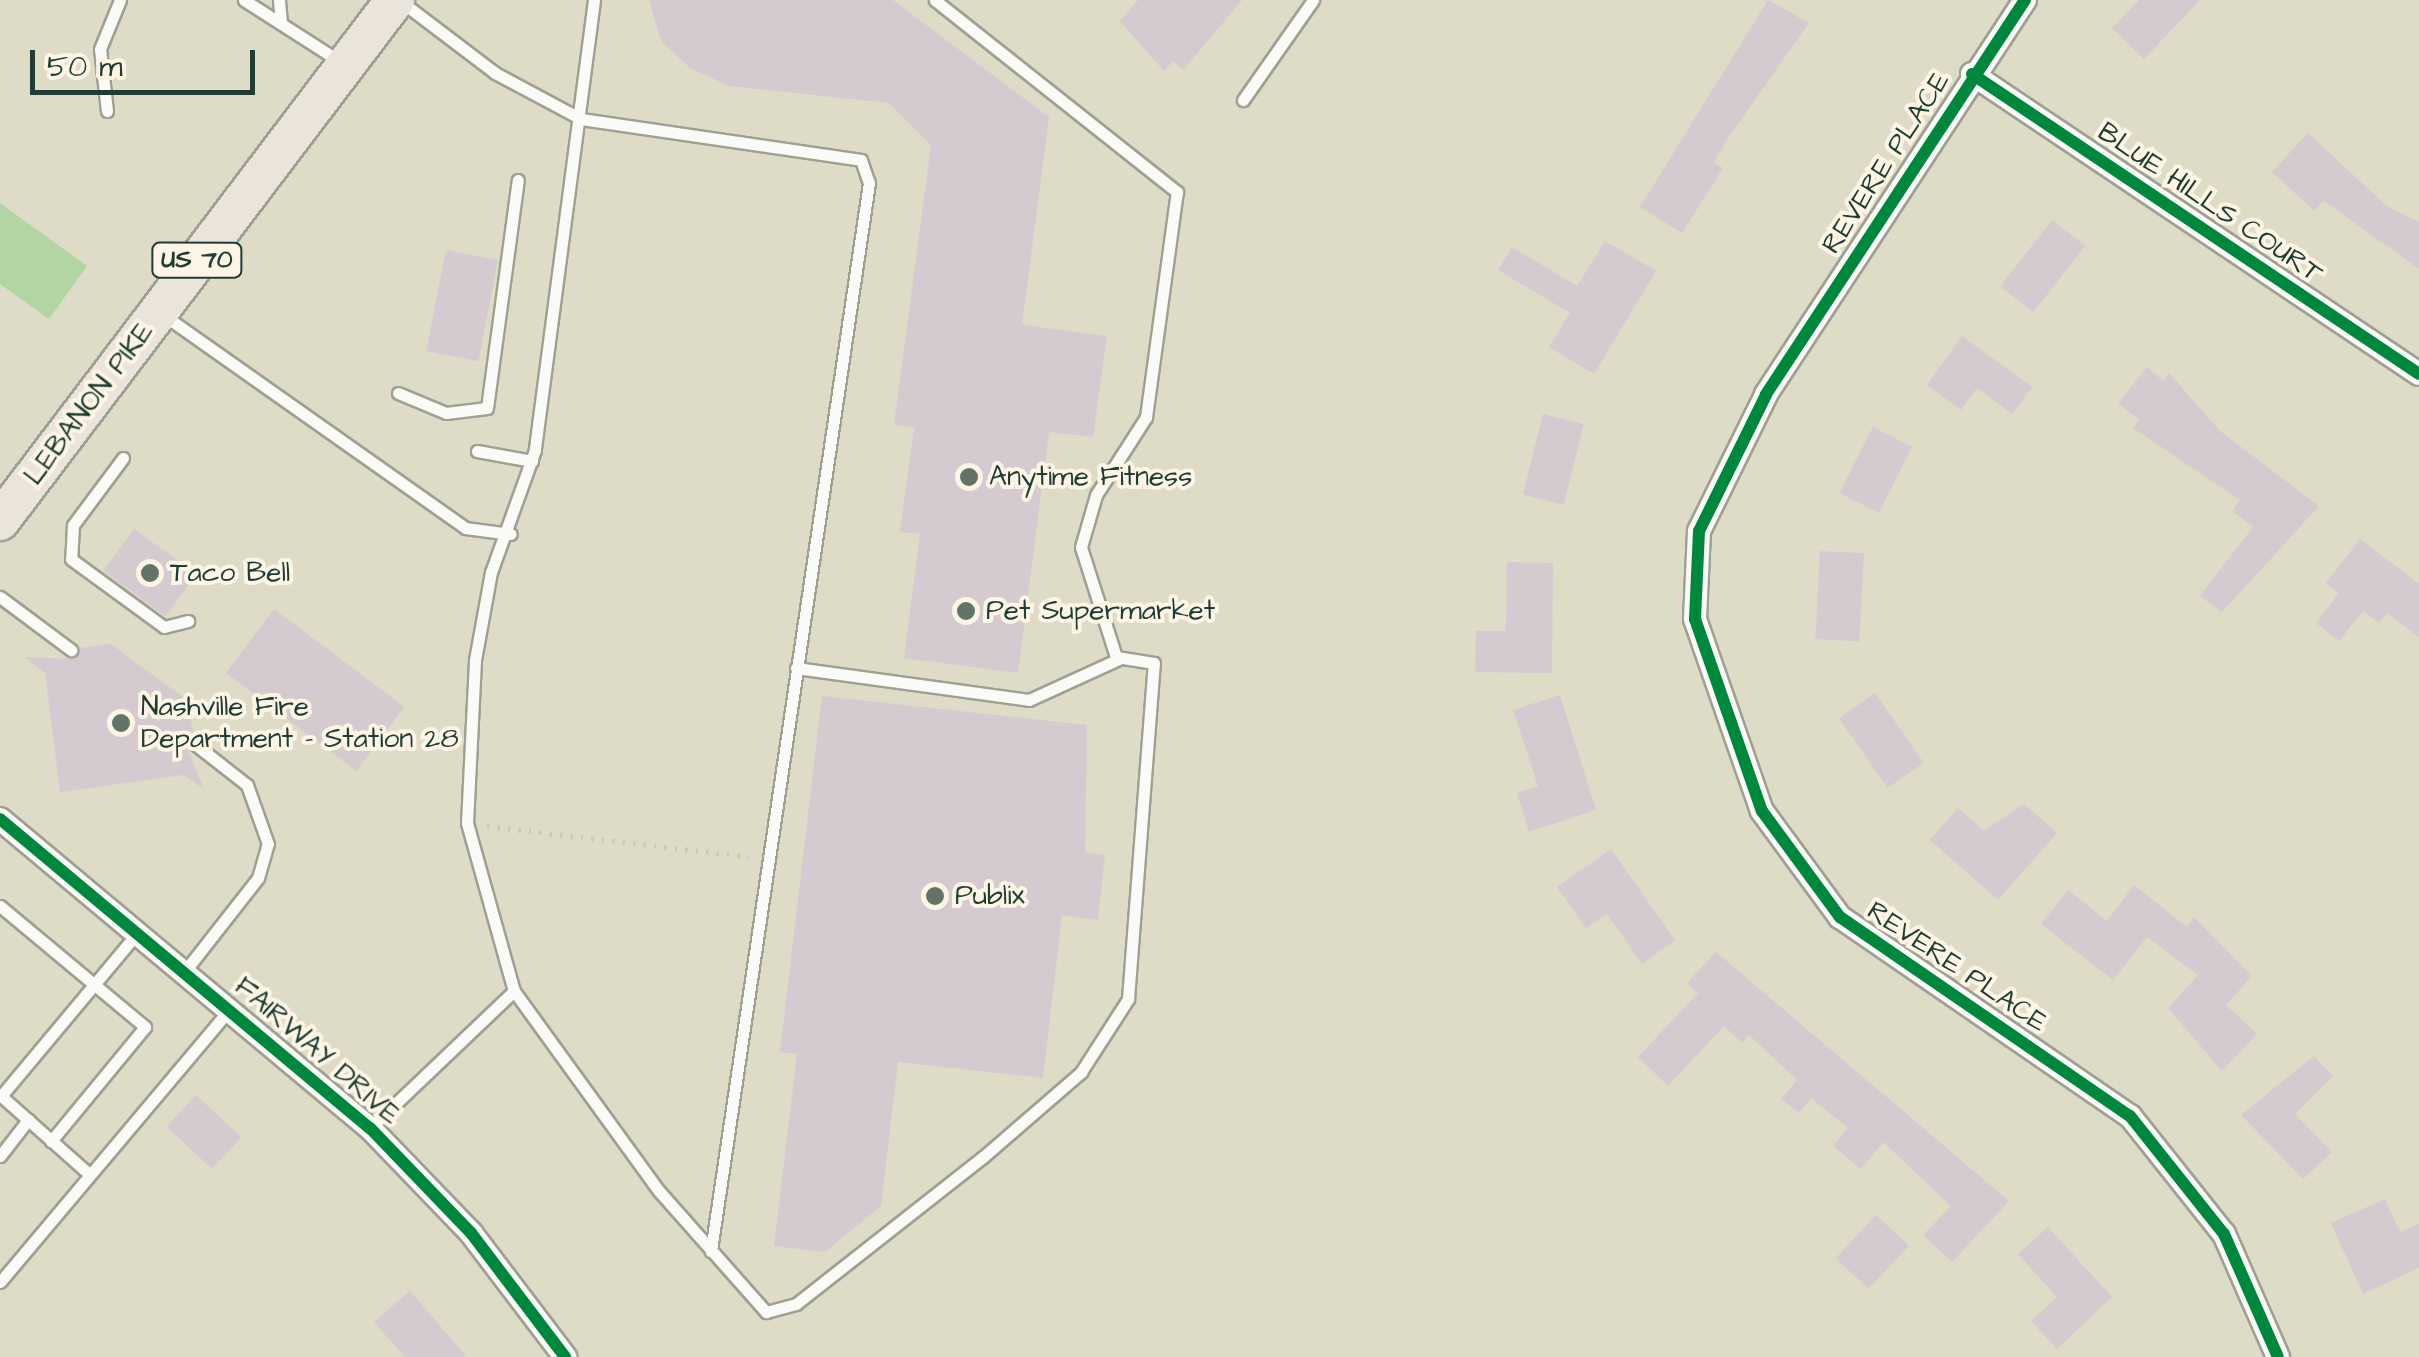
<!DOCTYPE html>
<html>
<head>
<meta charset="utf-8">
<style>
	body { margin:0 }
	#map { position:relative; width:2419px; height:1357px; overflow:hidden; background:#dedbc7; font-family:"Architects Daughter",sans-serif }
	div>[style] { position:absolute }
	.green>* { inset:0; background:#b3d5a4 }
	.building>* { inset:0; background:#d4cad0; transform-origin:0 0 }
	.path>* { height:5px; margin-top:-2.5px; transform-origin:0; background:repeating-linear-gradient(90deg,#c7c9c4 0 2.5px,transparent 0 10.5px) }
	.roads { filter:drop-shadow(2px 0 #9ea094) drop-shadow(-2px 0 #9ea094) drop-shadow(0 2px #9ea094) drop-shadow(0 -2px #9ea094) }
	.service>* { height:11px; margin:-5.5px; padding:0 5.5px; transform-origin:5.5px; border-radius:5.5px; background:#fafaf7 }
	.minor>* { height:22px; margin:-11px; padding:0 11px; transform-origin:11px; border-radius:11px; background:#fafaf7 }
	.primary>* { height:38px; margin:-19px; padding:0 19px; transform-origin:19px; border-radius:19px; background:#ebe4da }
	.cycleway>* { height:12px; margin:-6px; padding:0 6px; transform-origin:6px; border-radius:6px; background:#00873e }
	.dots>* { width:28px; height:28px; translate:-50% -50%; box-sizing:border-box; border:5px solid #fcf5e5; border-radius:50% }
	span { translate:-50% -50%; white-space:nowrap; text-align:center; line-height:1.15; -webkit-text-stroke:8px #fcf5e5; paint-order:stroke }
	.shield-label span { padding:2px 8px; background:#fcf5e5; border:2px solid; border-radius:8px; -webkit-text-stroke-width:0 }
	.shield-label { font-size:25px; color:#1f3d34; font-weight:700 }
	.street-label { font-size:28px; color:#1f3d34 }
	.poi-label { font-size:28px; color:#1f3d34 }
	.left { translate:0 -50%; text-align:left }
	.scale { position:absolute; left:30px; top:50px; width:225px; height:45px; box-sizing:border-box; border:5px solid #1f3d34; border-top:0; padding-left:12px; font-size:30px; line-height:35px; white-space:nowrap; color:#1f3d34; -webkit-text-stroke:8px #fcf5e5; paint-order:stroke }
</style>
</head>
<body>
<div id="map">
	<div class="green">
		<div style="clip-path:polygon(0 203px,87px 266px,49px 319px,0 284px)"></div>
	</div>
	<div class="building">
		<div style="clip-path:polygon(649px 0,893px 0,1049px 117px,1022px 325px,1107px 336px,1093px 437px,1049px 432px,1018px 673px,904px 658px,920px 534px,900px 532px,914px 427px,894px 425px,931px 145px,889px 103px,730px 86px,691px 69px,661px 41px)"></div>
		<div style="clip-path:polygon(1138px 0,1242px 0,1183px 70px,1173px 61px,1164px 71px,1120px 21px)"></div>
		<div style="clip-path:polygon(1768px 0,1809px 23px,1726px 141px,1714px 163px,1723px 168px,1682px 233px,1640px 207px)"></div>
		<div style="clip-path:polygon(2139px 0,2200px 0,2144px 59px,2112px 28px)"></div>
		<div style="clip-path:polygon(2308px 133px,2388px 207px,2419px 222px,2419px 269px,2324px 201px,2314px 211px,2272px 172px)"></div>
		<div style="left:2052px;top:220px;width:42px;height:84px;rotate:38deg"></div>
		<div style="clip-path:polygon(1605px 241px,1656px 271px,1594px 374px,1549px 347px,1570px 313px,1498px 270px,1512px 247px,1577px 286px)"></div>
		<div style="left:446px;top:250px;width:53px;height:103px;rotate:11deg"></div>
		<div style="clip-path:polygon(1962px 336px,2032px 387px,2012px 414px,1977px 388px,1961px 410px,1927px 385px)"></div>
		<div style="clip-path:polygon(2147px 367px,2163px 381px,2169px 373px,2220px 431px,2319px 506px,2222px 612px,2200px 596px,2253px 527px,2232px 511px,2240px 500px,2133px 428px,2139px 420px,2118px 403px)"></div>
		<div style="left:1543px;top:414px;width:42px;height:83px;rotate:14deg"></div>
		<div style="left:1873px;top:427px;width:44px;height:74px;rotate:27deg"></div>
		<div style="left:134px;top:529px;width:77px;height:52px;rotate:36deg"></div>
		<div style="clip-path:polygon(2360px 539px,2419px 584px,2419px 637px,2387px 613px,2379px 623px,2363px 611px,2339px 641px,2316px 623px,2339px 593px,2326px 583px)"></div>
		<div style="left:1820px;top:551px;width:44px;height:88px;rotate:3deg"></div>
		<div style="clip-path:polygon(1507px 562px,1553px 563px,1552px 673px,1475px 672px,1476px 631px,1506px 631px)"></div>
		<div style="left:274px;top:609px;width:163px;height:80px;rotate:37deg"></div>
		<div style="clip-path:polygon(111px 644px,187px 700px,194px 736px,187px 748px,204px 789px,183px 775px,60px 792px,45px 673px,24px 657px,74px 659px,80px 648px)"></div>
		<div style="left:1875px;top:693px;width:85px;height:44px;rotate:55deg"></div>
		<div style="clip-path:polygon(1560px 695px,1596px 810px,1529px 832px,1517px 793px,1538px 786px,1513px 710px)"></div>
		<div style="clip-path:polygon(822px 696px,1087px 725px,1085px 852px,1105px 855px,1098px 920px,1062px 915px,1043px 1078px,898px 1062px,881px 1206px,825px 1252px,774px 1246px,797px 1054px,780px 1052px)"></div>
		<div style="clip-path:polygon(2024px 804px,2057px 833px,1998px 900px,1930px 840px,1958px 808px,1984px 831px)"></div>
		<div style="clip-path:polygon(1611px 849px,1675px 940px,1642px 964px,1607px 914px,1586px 928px,1557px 887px)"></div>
		<div style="clip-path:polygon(2134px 885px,2187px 927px,2194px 917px,2252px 976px,2226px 1005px,2257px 1034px,2222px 1071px,2168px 1008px,2198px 975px,2147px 937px,2113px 980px,2041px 924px,2068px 890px,2107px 921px)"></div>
		<div style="clip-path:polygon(1716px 952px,2009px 1201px,1952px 1262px,1923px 1235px,1951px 1206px,1883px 1142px,1861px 1169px,1833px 1146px,1848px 1128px,1811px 1098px,1799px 1113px,1781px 1099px,1797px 1080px,1749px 1035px,1742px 1043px,1724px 1026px,1668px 1086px,1638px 1057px,1698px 993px,1687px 983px)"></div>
		<div style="clip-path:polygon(2314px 1056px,2333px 1076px,2295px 1114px,2332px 1152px,2303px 1179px,2241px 1115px)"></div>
		<div style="left:196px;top:1095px;width:62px;height:43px;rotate:43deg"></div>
		<div style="clip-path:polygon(2385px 1199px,2400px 1232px,2419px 1224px,2419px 1268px,2363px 1294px,2331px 1223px)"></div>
		<div style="left:1876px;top:1215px;width:45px;height:59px;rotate:43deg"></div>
		<div style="clip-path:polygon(2048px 1227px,2112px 1297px,2057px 1349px,2031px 1321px,2057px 1297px,2018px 1254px)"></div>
		<div style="clip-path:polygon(410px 1291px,467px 1357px,405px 1357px,374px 1322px)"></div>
	</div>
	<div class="path">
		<div style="left:487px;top:826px;width:264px;rotate:6.7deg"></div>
	</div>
	<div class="roads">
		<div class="service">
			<div style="left:244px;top:0;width:117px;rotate:32.7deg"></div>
			<div style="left:279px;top:0;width:22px;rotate:85deg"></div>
			<div style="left:399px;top:0;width:121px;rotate:37.2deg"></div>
			<div style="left:495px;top:73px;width:98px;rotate:28.1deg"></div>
			<div style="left:581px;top:119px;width:283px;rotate:8.3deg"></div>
			<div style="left:861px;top:160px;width:24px;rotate:71deg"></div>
			<div style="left:869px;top:183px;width:1080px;rotate:98.42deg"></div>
			<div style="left:594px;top:0;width:454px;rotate:97.5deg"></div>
			<div style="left:535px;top:450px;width:130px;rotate:109.8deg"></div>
			<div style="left:491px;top:572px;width:89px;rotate:100.3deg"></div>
			<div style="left:475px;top:660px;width:163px;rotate:92.8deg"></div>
			<div style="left:467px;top:823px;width:174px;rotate:74.4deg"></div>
			<div style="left:514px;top:991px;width:247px;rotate:54.1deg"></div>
			<div style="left:659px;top:1191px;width:162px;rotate:48.5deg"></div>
			<div style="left:766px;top:1312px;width:31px;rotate:-15deg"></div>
			<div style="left:796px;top:1304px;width:238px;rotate:-38.2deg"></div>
			<div style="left:983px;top:1157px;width:130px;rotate:-40.9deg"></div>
			<div style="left:1081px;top:1072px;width:87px;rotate:-57.2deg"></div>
			<div style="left:1128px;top:999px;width:337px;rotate:-85.6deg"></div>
			<div style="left:1154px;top:663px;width:38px;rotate:-171deg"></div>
			<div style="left:1116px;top:657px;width:115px;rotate:-107.7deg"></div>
			<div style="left:1081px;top:547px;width:54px;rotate:-73.9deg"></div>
			<div style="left:1096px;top:495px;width:93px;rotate:-57.3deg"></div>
			<div style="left:1146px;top:417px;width:227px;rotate:-82.2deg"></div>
			<div style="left:1177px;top:192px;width:309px;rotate:-141.6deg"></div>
			<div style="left:1243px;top:100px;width:122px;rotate:-55deg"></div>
			<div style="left:107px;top:111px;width:62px;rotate:-96.4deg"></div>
			<div style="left:100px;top:49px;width:53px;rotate:-67.8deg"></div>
			<div style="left:162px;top:314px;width:371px;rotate:35.2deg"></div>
			<div style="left:465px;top:528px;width:46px;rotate:7.4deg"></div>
			<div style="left:398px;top:393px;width:52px;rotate:22.6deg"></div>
			<div style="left:446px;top:413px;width:41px;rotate:-7deg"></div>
			<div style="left:487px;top:408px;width:230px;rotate:-82.3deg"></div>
			<div style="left:477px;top:451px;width:56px;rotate:10.3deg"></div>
			<div style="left:123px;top:458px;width:84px;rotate:126.7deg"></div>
			<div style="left:73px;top:525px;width:34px;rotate:93deg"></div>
			<div style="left:71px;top:559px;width:115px;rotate:36.2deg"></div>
			<div style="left:164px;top:627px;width:25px;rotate:-14deg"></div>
			<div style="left:0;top:597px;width:89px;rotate:36.7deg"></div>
			<div style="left:796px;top:668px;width:235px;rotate:7.8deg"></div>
			<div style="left:1029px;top:700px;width:101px;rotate:-24.5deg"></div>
			<div style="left:0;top:906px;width:189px;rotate:39.8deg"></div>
			<div style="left:145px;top:1027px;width:148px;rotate:129.5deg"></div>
			<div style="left:185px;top:971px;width:118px;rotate:-51.9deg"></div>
			<div style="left:258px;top:878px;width:35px;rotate:-74deg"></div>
			<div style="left:268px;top:844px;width:63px;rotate:-109.6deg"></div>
			<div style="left:247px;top:785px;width:65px;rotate:-141.9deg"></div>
			<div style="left:0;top:1095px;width:120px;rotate:41.6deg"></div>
			<div style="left:1px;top:1096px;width:214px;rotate:-50.1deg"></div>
			<div style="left:370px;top:1128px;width:199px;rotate:-43.6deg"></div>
			<div style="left:0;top:1156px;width:46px;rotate:-52.1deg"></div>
			<div style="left:0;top:1282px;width:358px;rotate:-49.9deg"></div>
		</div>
		<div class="minor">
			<div style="left:2025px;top:0;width:472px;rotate:123.3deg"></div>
			<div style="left:1766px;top:395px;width:152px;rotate:116.2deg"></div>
			<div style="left:1699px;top:531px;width:88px;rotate:92.6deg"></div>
			<div style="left:1695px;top:619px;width:203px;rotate:70.8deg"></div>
			<div style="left:1762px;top:811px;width:132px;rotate:53.7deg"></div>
			<div style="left:1840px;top:917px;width:352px;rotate:34.5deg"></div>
			<div style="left:2130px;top:1116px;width:151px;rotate:51.5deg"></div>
			<div style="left:2224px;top:1234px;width:134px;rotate:66.3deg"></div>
			<div style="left:1972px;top:74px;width:538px;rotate:33.87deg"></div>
			<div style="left:0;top:819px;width:482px;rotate:39.9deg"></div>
			<div style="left:370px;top:1128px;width:146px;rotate:46.1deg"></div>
			<div style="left:471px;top:1233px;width:156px;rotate:52.8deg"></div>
		</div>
		<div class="primary">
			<div style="left:0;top:521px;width:654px;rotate:-52.83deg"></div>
		</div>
	</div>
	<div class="cycleway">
		<div style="left:2025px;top:0;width:472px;rotate:123.3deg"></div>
		<div style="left:1766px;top:395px;width:152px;rotate:116.2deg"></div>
		<div style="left:1699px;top:531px;width:88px;rotate:92.6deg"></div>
		<div style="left:1695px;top:619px;width:203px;rotate:70.8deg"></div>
		<div style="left:1762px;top:811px;width:132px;rotate:53.7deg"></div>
		<div style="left:1840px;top:917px;width:352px;rotate:34.5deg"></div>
		<div style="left:2130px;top:1116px;width:151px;rotate:51.5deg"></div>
		<div style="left:2224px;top:1234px;width:134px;rotate:66.3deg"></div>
		<div style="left:1972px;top:74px;width:538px;rotate:33.87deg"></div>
		<div style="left:0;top:819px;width:482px;rotate:39.9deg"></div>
		<div style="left:370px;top:1128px;width:146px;rotate:46.1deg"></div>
		<div style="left:471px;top:1233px;width:156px;rotate:52.8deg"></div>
	</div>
	<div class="dots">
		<div style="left:969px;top:477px;background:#627467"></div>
		<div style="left:150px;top:573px;background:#627467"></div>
		<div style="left:966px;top:611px;background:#627467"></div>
		<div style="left:121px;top:723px;background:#627467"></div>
		<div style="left:935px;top:896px;background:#627467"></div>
	</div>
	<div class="shield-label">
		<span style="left:197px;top:260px">US 70</span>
	</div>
	<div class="street-label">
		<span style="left:1886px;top:163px;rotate:-57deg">REVERE PLACE</span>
		<span style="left:2210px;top:203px;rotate:34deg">BLUE HILLS COURT</span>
		<span style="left:89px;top:404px;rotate:-53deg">LEBANON PIKE</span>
		<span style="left:1957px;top:967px;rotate:34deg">REVERE PLACE</span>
		<span style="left:317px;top:1051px;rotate:41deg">FAIRWAY DRIVE</span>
	</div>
	<div class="poi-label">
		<span class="left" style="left:989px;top:477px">Anytime Fitness</span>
		<span class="left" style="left:170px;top:573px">Taco Bell</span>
		<span class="left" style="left:986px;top:611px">Pet Supermarket</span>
		<span class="left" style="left:141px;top:723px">Nashville Fire<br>Department - Station 28</span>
		<span class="left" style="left:955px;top:896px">Publix</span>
	</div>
	<div class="scale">50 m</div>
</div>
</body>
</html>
